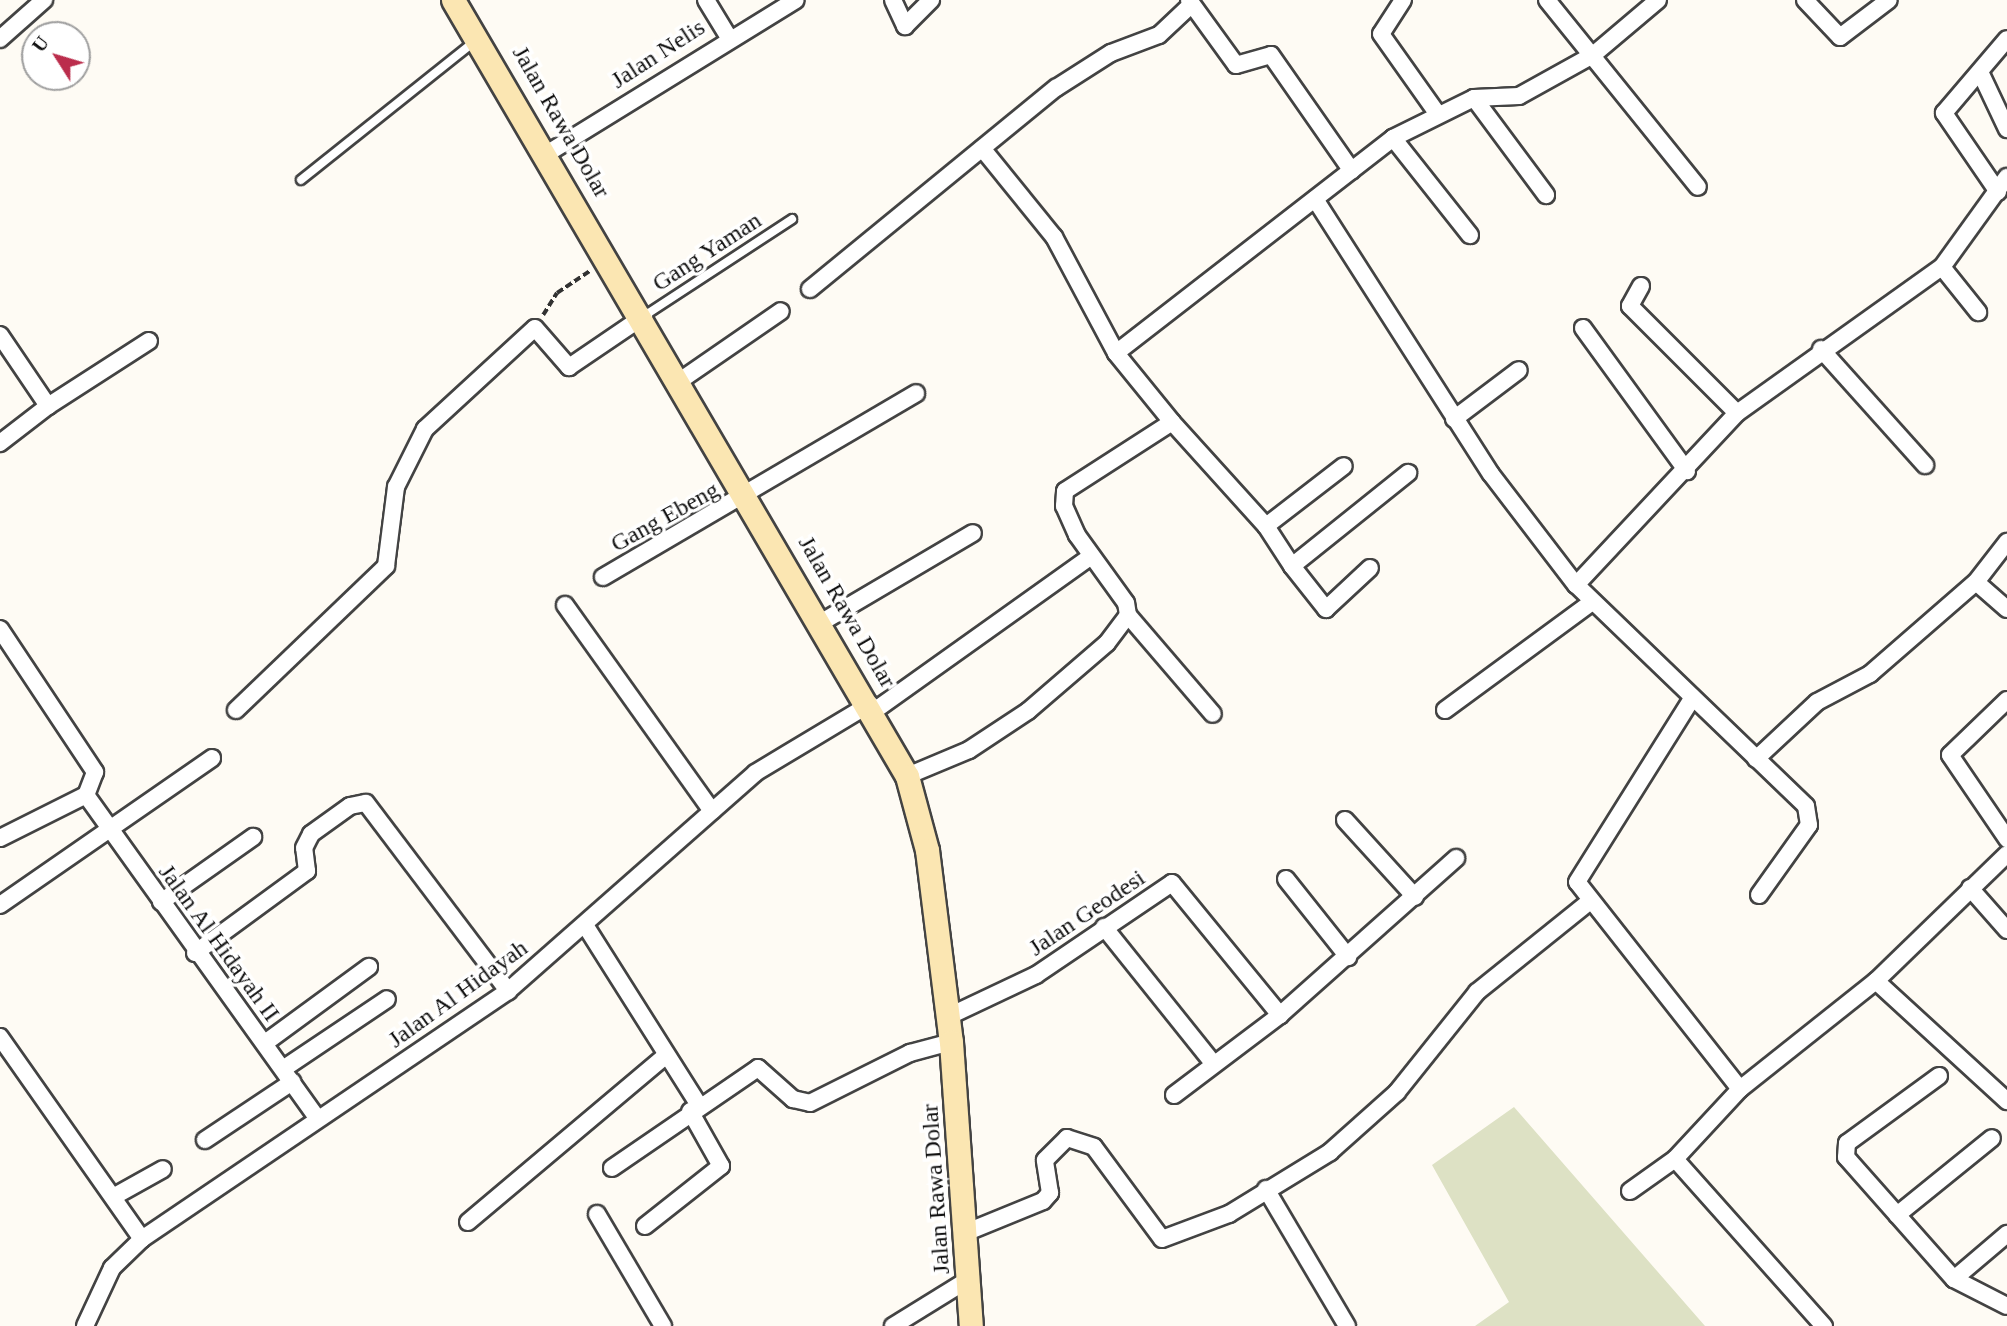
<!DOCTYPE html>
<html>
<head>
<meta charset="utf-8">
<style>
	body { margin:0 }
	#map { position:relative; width:2007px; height:1326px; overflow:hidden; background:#fefbf4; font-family:"Times New Roman",serif }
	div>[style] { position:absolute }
	.cemetery>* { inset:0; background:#dde1c4 }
	.path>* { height:3.5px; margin-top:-1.75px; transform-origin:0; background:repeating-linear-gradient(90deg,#323232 0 7px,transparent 0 10.5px) }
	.roads { filter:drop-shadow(2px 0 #434343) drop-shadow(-2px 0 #434343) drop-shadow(0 2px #434343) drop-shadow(0 -2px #434343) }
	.lane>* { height:8px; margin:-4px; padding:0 4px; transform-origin:4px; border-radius:4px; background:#fff }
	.street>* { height:16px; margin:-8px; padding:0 8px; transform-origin:8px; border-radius:8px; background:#fff }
	.secondary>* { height:23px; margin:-11.5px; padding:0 11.5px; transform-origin:11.5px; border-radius:11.5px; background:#fbe6b2 }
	span { translate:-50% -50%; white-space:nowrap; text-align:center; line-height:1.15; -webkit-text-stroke:7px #fff; paint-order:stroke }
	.street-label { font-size:24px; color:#101010 }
	.north { position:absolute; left:21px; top:21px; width:70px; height:70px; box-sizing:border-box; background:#fff; border:2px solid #9f9f9f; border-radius:50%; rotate:307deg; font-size:19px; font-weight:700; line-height:28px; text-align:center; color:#101010 }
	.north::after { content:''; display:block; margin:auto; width:24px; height:32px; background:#bb2d4c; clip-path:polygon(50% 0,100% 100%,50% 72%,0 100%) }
</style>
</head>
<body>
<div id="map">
	<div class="cemetery">
		<div style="clip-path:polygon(1514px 1107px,1705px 1326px,1475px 1326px,1509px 1302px,1432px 1165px)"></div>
	</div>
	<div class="path">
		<div style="left:543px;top:315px;width:26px;rotate:-58deg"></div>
		<div style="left:557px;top:293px;width:40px;rotate:-34deg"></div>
	</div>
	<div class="roads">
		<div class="lane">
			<div style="left:301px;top:180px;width:223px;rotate:-38.6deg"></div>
			<div style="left:644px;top:316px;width:177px;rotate:-33.2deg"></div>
		</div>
		<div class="street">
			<div style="left:706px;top:0;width:42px;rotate:58.6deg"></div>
			<div style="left:893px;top:0;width:29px;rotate:65deg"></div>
			<div style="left:905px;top:26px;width:37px;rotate:-45deg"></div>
			<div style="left:1189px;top:0;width:80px;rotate:54.1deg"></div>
			<div style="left:1236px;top:65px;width:36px;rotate:-16deg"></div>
			<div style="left:1271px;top:55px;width:141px;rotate:55.1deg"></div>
			<div style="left:1403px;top:0;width:40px;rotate:122.9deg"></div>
			<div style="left:1381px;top:34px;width:97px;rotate:54.7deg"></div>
			<div style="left:1547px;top:0;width:240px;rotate:51.1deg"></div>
			<div style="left:1805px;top:0;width:51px;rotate:46.6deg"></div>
			<div style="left:1840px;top:37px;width:61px;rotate:-37.1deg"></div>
			<div style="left:0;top:39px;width:59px;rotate:-41.6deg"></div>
			<div style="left:1981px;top:74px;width:61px;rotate:64.7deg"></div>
			<div style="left:1474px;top:98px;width:121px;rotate:53.4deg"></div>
			<div style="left:1393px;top:138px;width:124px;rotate:51.6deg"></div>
			<div style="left:548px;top:153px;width:291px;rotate:-31.7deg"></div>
			<div style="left:1998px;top:192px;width:96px;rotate:-124.4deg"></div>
			<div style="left:1944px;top:113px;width:97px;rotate:-49.6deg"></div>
			<div style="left:1315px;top:199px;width:326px;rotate:57.4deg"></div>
			<div style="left:1491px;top:474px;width:140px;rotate:52.6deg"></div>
			<div style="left:1942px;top:267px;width:58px;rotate:51.3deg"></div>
			<div style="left:1641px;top:286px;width:23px;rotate:119deg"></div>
			<div style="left:1630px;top:306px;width:151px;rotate:45deg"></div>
			<div style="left:810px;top:289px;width:318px;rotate:-39.3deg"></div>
			<div style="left:1056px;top:88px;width:65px;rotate:-32.5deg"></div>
			<div style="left:1111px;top:53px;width:51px;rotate:-20.6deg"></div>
			<div style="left:1159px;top:35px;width:45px;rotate:-43.2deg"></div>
			<div style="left:1583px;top:328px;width:177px;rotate:54deg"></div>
			<div style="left:0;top:335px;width:86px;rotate:55.9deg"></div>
			<div style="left:48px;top:406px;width:61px;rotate:142.4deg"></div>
			<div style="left:1821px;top:349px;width:156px;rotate:48.1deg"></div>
			<div style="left:1116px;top:353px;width:351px;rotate:-37.8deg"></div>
			<div style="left:1393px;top:138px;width:90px;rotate:-26.3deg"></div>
			<div style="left:1474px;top:98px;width:45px;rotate:-2.5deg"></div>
			<div style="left:1519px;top:96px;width:85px;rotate:-29deg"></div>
			<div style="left:1593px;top:55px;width:85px;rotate:-40.2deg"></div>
			<div style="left:681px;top:380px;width:121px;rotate:-34.6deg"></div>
			<div style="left:48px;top:406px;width:120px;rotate:-32.8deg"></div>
			<div style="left:1454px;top:419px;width:81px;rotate:-37deg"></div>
			<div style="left:1172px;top:422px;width:140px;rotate:47.9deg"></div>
			<div style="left:1266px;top:526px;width:48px;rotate:57deg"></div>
			<div style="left:1292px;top:566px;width:149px;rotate:-38.7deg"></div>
			<div style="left:1266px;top:526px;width:98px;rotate:-37.6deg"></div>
			<div style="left:1292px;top:566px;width:55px;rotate:51.7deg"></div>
			<div style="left:1326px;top:609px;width:60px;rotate:-43deg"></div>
			<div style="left:603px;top:577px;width:363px;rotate:-30.4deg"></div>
			<div style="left:1976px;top:582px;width:41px;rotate:41.1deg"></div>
			<div style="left:565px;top:605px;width:253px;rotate:54.5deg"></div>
			<div style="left:1128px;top:615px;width:130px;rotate:49.4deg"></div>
			<div style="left:822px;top:622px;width:175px;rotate:-30.5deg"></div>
			<div style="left:0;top:629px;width:172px;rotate:56.4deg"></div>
			<div style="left:95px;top:772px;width:25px;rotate:111deg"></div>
			<div style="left:86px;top:795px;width:96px;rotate:153.4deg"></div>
			<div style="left:2007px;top:700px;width:79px;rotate:136deg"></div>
			<div style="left:1950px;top:755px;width:102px;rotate:55.8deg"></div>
			<div style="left:236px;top:710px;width:208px;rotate:-43.8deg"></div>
			<div style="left:386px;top:566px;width:80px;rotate:-82.8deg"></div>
			<div style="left:396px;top:487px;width:65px;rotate:-63.4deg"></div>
			<div style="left:425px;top:429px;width:149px;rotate:-42.6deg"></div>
			<div style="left:535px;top:328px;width:52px;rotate:48.9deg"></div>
			<div style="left:569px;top:367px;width:91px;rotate:-34.2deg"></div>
			<div style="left:1445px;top:710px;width:182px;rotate:-36.3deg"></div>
			<div style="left:874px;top:711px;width:267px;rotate:-35.5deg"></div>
			<div style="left:1756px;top:759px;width:83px;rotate:-43.1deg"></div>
			<div style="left:1817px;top:702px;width:60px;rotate:-27.8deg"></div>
			<div style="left:1870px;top:674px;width:140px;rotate:-41deg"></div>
			<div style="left:1976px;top:582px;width:51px;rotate:-52.2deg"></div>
			<div style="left:907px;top:776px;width:67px;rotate:-22.8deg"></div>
			<div style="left:969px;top:750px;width:71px;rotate:-33.5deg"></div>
			<div style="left:1028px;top:711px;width:104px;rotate:-40.7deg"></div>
			<div style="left:1107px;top:643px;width:35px;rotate:-53deg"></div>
			<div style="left:1128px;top:615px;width:12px;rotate:-99deg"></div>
			<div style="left:1126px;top:603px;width:84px;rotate:-125.8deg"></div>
			<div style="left:1077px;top:535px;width:32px;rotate:-114deg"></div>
			<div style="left:1064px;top:506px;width:15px;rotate:-86deg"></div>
			<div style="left:1065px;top:491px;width:127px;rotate:-32.8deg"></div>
			<div style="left:1172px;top:422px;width:89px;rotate:-129.1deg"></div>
			<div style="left:1116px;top:353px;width:132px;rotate:-118.1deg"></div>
			<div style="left:1054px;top:237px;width:114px;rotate:-129deg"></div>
			<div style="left:86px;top:795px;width:397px;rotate:54.4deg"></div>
			<div style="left:1345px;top:820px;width:104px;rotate:47.7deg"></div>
			<div style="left:1286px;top:879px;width:100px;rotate:51.5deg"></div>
			<div style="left:1970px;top:888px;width:56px;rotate:48.6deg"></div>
			<div style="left:1759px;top:895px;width:86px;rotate:-54.5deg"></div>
			<div style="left:1809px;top:825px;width:19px;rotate:-99deg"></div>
			<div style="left:1806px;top:806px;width:319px;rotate:-136.1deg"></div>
			<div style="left:1576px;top:585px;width:236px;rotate:-46.9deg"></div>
			<div style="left:1737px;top:413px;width:252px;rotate:-35.5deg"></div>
			<div style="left:1942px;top:267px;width:111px;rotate:-54.2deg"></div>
			<div style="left:161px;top:902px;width:113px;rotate:-35.2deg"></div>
			<div style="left:0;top:905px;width:258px;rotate:-34.7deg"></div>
			<div style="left:585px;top:925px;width:213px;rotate:57.7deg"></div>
			<div style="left:1104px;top:927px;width:173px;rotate:51.3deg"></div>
			<div style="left:195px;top:953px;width:139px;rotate:-36.2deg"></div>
			<div style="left:307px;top:871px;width:23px;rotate:-97deg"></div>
			<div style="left:304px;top:848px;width:16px;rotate:-63deg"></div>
			<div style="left:311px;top:834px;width:48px;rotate:-35.7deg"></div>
			<div style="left:350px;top:806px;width:16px;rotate:-11deg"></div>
			<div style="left:366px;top:803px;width:236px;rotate:52.9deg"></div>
			<div style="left:1876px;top:981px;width:178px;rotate:42.5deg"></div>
			<div style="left:947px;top:1017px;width:98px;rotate:-25.3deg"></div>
			<div style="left:1036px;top:975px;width:164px;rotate:-34.1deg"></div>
			<div style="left:1172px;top:883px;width:171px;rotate:50.7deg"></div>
			<div style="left:0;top:1037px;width:247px;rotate:54.9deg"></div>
			<div style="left:265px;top:1043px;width:129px;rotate:-36.2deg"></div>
			<div style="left:283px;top:1069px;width:125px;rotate:-33.9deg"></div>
			<div style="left:1939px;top:1076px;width:114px;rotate:143.9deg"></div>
			<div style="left:1847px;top:1143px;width:14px;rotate:94deg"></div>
			<div style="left:1846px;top:1157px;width:163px;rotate:48.5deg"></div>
			<div style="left:1954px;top:1279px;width:59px;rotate:27deg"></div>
			<div style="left:1740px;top:1089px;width:174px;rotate:-38.5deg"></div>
			<div style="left:1876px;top:981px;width:182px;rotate:-44.1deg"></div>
			<div style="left:1174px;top:1095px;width:133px;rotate:-37deg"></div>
			<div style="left:1280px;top:1015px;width:236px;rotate:-41.7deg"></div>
			<div style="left:205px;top:1140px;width:105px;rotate:-33.7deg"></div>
			<div style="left:1675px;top:1159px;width:224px;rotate:48.3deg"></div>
			<div style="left:612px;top:1168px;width:177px;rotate:-34.4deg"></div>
			<div style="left:758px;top:1068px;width:47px;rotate:41.5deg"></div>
			<div style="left:793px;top:1099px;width:17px;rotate:13deg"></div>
			<div style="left:810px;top:1103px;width:112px;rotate:-26.6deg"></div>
			<div style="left:910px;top:1053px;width:42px;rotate:-15deg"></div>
			<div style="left:1266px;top:1189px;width:159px;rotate:59.4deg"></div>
			<div style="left:1630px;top:1191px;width:55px;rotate:-35.4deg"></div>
			<div style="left:1675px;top:1159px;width:96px;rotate:-47.1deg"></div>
			<div style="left:1740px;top:1089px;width:263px;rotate:-128.2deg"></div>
			<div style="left:1577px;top:882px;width:216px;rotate:-57.9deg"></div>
			<div style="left:113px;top:1197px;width:57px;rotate:-29.2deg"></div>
			<div style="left:597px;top:1214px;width:130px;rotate:59.5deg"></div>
			<div style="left:1897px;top:1215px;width:122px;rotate:-39deg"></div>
			<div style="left:468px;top:1222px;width:258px;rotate:-40.1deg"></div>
			<div style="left:645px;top:1226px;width:97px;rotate:-38.3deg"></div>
			<div style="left:721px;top:1166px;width:63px;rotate:-119.4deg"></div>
			<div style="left:967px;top:1232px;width:82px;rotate:-22.2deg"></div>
			<div style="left:1043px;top:1201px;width:11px;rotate:-49deg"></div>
			<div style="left:1050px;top:1193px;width:33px;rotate:-99deg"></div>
			<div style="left:1045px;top:1160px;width:31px;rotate:-45deg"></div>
			<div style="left:1067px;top:1138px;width:28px;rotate:18deg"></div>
			<div style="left:1094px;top:1147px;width:114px;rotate:53.5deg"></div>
			<div style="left:1162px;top:1239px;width:72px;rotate:-20.5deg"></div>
			<div style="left:1229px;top:1214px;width:119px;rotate:-31.5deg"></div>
			<div style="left:1330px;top:1152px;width:90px;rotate:-41.8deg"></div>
			<div style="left:1397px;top:1092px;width:128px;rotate:-51.3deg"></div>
			<div style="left:1477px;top:992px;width:144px;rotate:-38.8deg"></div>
			<div style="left:1954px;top:1279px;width:70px;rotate:-40.3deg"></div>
			<div style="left:85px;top:1326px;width:64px;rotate:-65deg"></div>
			<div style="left:112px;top:1268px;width:42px;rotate:-44deg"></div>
			<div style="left:142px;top:1239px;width:442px;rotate:-34.1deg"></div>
			<div style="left:508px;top:991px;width:329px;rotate:-41.4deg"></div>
			<div style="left:755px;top:773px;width:134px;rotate:-31deg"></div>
			<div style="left:893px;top:1326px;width:89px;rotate:-31.7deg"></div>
		</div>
		<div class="secondary">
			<div style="left:453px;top:0;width:899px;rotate:59.67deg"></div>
			<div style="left:907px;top:776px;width:77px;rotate:74.9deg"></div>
			<div style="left:927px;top:850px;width:193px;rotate:82.9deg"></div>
			<div style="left:951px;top:1042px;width:285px;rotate:86deg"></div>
		</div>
	</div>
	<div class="street-label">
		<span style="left:658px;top:54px;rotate:-33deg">Jalan Nelis</span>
		<span style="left:561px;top:122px;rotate:60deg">Jalan Rawa Dolar</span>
		<span style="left:707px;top:252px;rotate:-33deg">Gang Yaman</span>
		<span style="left:665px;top:517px;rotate:-29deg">Gang Ebeng</span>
		<span style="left:847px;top:612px;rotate:60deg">Jalan Rawa Dolar</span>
		<span style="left:1087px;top:913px;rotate:-34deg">Jalan Geodesi</span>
		<span style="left:219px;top:943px;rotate:54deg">Jalan Al Hidayah II</span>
		<span style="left:458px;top:994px;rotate:-36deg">Jalan Al Hidayah</span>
		<span style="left:936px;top:1189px;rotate:-94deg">Jalan Rawa Dolar</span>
	</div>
	<div class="north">U</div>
</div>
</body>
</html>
